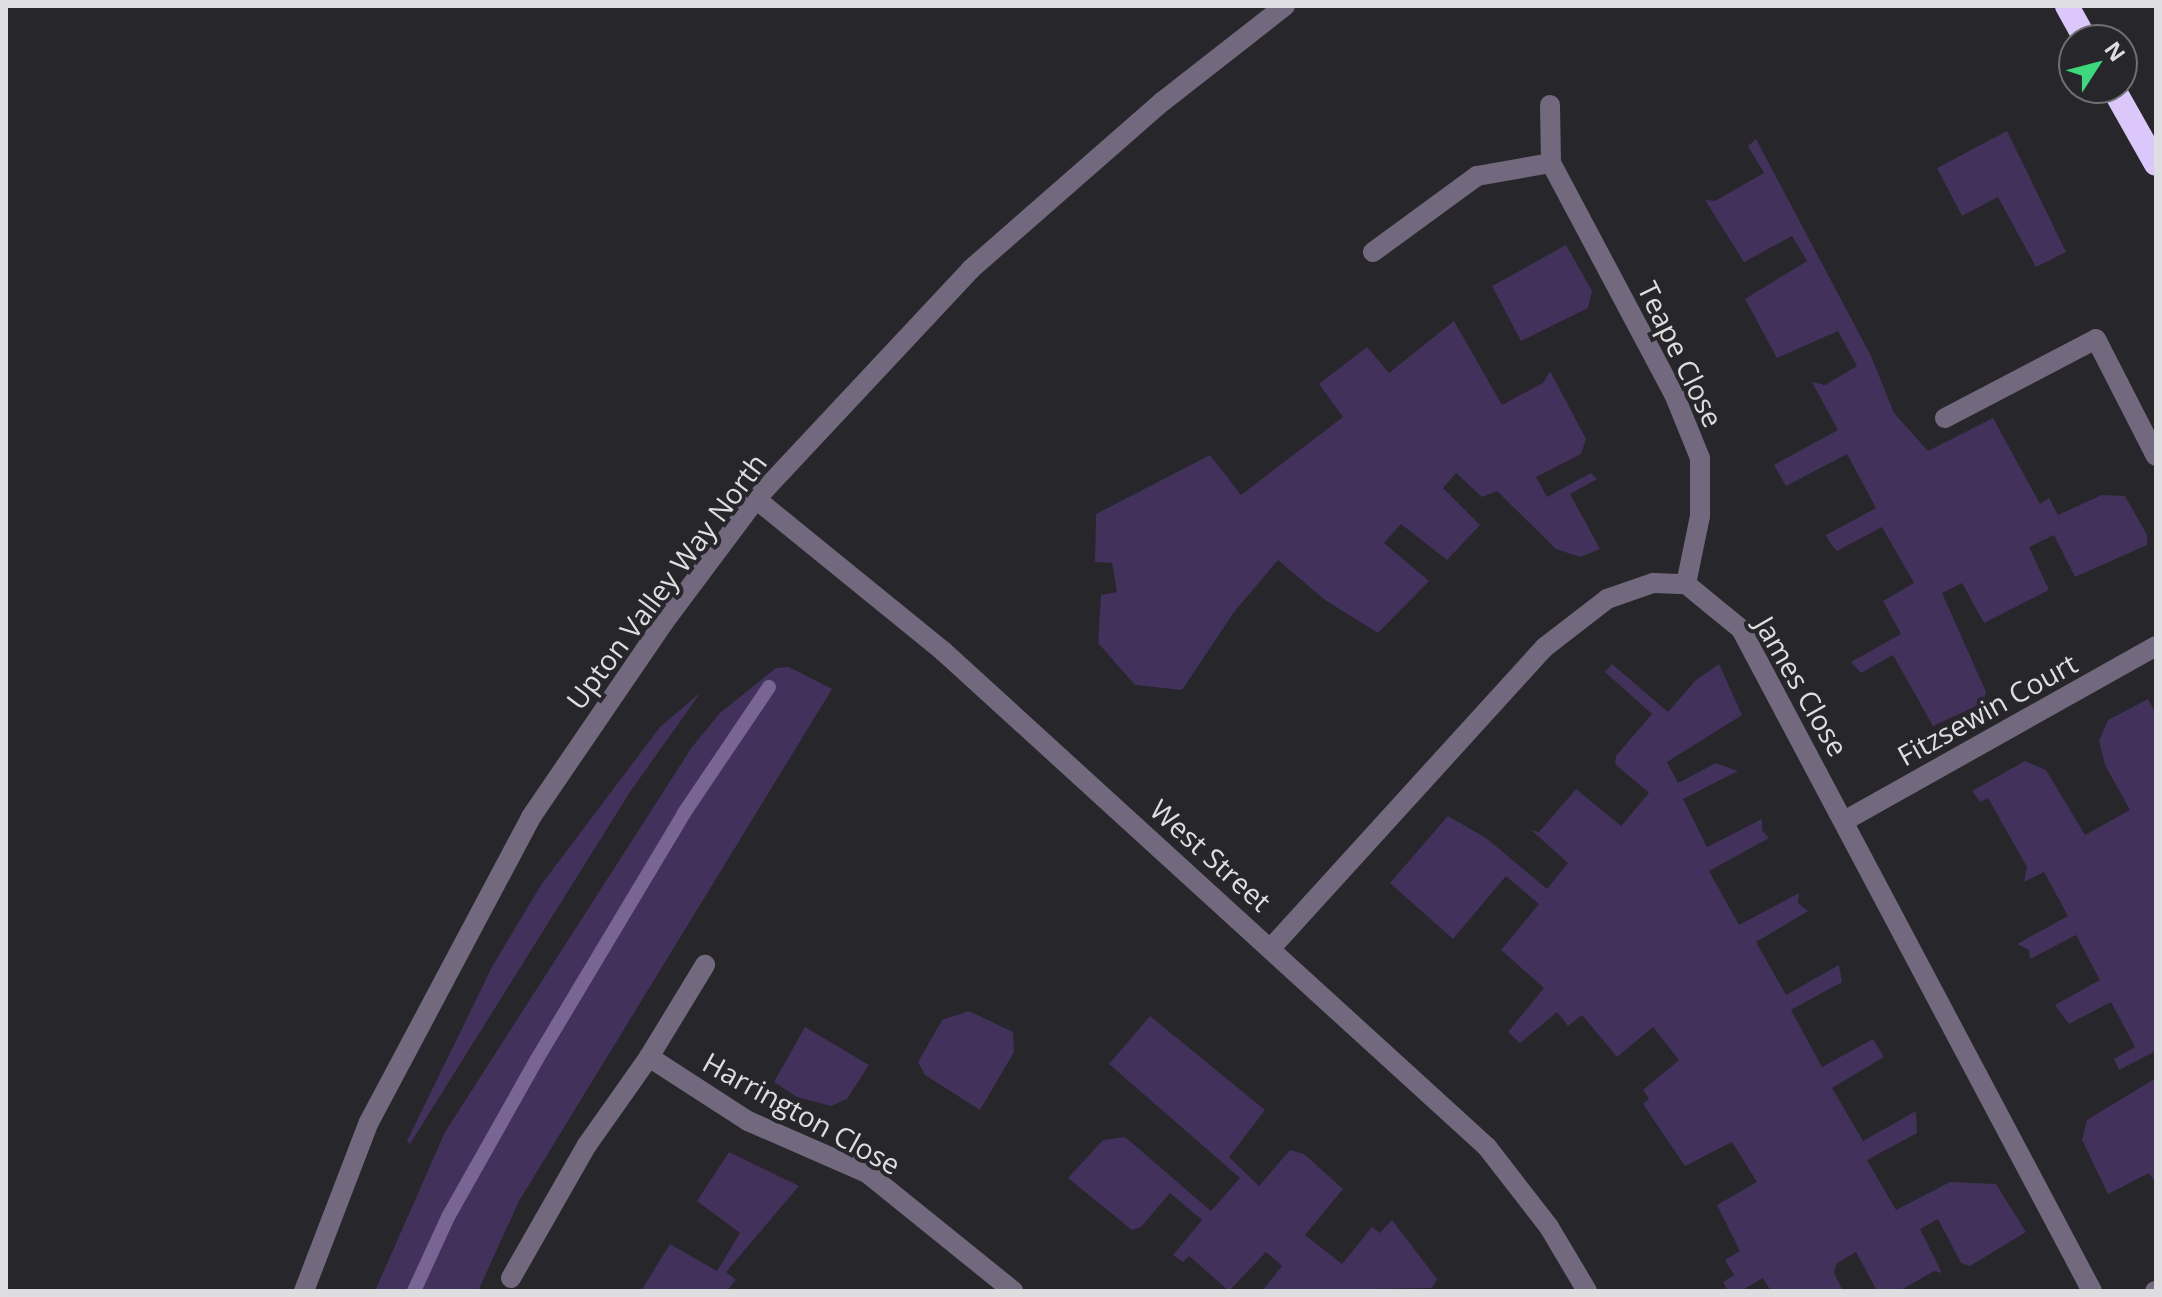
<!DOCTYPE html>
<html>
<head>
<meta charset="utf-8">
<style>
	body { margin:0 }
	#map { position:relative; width:2162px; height:1297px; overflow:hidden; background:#27262a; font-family:"Open Sans",sans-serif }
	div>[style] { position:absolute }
	.green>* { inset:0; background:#42315a }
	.stream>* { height:14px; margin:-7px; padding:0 7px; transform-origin:7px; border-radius:7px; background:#786594 }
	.minor>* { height:20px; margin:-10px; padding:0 10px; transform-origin:10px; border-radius:10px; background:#72697e }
	.highway>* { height:24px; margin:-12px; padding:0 12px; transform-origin:12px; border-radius:12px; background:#dcc7fb }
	span { translate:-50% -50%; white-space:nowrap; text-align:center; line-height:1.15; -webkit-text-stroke:8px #27262a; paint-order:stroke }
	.street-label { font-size:28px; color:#dedde0 }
	.frame { position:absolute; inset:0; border:8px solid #dedde0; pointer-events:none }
	.north { position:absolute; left:2058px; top:24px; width:80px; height:80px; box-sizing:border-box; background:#27262a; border:2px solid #706f73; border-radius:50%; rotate:54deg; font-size:22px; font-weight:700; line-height:32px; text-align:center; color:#dedde0 }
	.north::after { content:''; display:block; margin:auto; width:28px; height:36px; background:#3ed77d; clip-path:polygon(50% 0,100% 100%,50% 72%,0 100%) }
</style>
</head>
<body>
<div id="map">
	<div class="green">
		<div style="clip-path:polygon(2007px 131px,2066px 252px,2036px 267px,1998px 197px,1962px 216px,1937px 168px)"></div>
		<div style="clip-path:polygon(1756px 139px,1871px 356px,1894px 413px,1928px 451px,1993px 418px,2040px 504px,2049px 498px,2058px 515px,2102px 495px,2125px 496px,2147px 535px,2147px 545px,2075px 577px,2054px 535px,2029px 547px,2049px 590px,1984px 623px,1962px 583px,1942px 593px,1986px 692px,1983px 703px,1933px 726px,1893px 655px,1861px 673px,1851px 662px,1901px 634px,1883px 601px,1914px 583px,1882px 527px,1837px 551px,1830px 543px,1826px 535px,1876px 508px,1847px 454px,1786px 486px,1774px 465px,1838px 430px,1812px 382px,1825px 385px,1857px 366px,1838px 331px,1777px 358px,1745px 299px,1807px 261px,1792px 236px,1744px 262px,1705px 200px,1715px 201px,1764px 173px,1748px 146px)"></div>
		<div style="clip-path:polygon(1566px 245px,1592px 291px,1588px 308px,1521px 341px,1492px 286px)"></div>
		<div style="clip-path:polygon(1454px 321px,1502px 405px,1543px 383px,1550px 371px,1586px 439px,1581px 454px,1536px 477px,1547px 497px,1591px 473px,1597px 479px,1570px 494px,1600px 549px,1580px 557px,1556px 549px,1497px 491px,1482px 497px,1456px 473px,1443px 488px,1480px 525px,1447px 560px,1401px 524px,1384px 543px,1429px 581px,1378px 633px,1325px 600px,1278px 560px,1234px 612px,1182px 690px,1135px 685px,1098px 643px,1101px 595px,1117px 592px,1112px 563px,1095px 562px,1096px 514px,1210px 455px,1241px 495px,1343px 417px,1319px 384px,1367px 347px,1389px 373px)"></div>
		<div style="clip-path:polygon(1612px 664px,1668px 712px,1696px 680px,1719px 664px,1742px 715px,1667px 762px,1678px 783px,1716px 763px,1738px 771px,1683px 799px,1707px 847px,1762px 819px,1762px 830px,1769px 838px,1709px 871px,1739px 925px,1799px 893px,1798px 903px,1808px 911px,1756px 942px,1786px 995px,1839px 965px,1842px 982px,1791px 1010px,1822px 1067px,1873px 1039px,1884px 1057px,1832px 1088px,1863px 1141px,1916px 1111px,1917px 1133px,1867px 1160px,1896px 1210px,1950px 1182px,1996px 1184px,2026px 1232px,1970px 1266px,1961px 1263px,1938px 1219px,1920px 1229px,1942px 1273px,1934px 1271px,1899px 1291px,1877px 1291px,1856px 1252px,1837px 1263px,1834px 1273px,1843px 1291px,1771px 1291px,1763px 1278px,1741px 1291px,1728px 1291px,1723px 1282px,1734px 1275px,1725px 1260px,1740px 1251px,1717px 1205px,1757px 1182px,1732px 1142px,1685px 1166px,1643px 1104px,1649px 1099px,1643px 1090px,1679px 1060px,1653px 1027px,1617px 1057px,1582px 1015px,1568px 1026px,1557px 1012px,1520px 1043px,1508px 1032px,1544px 988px,1501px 950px,1539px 904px,1506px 876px,1453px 939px,1390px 883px,1448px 816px,1486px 838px,1547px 889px,1568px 863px,1531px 830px,1539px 832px,1576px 789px,1621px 826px,1649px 793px,1615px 764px,1616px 756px,1652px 714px,1605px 672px)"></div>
		<div style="clip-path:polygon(789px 667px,832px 689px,519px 1201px,478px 1291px,375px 1291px,445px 1132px,692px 747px,720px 713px,776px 668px)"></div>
		<div style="clip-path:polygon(701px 692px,630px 792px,410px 1144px,407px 1141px,493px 965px,541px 885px,660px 727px)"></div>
		<div style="clip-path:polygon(2148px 699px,2156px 714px,2156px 1051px,2119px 1070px,2114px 1059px,2135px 1047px,2111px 1002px,2069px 1024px,2055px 1005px,2100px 980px,2076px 935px,2030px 959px,2029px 950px,2017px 944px,2068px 916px,2044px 872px,2024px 882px,2027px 867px,1988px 798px,1980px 802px,1972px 791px,2025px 761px,2046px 770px,2085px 835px,2130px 810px,2105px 765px,2099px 741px,2108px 720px)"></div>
		<div style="clip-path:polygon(969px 1011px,1013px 1032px,1014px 1052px,980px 1110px,925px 1075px,918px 1062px,942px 1020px)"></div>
		<div style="clip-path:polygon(1150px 1016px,1265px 1110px,1229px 1157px,1259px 1186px,1290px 1150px,1304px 1154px,1343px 1189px,1305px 1235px,1342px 1264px,1372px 1227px,1380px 1233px,1392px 1220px,1437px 1279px,1432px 1288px,1262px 1291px,1282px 1266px,1266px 1252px,1229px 1291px,1189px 1256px,1183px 1262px,1173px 1255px,1202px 1220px,1170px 1193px,1141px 1227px,1132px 1230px,1068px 1178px,1103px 1140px,1125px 1137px,1211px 1211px,1240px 1178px,1109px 1064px)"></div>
		<div style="clip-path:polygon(805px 1027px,869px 1065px,847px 1099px,831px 1106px,797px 1097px,774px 1082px)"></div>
		<div style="clip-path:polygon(2156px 1078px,2156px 1184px,2149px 1173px,2108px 1194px,2082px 1140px,2087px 1120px)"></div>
		<div style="clip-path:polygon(729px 1152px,799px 1186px,726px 1272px,736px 1280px,727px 1291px,641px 1291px,670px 1244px,717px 1271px,740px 1233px,697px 1201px)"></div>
	</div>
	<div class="stream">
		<div style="left:414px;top:1291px;width:81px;rotate:-65.3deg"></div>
		<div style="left:448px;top:1217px;width:181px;rotate:-60.6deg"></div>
		<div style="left:537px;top:1059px;width:287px;rotate:-59.1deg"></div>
		<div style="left:684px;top:813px;width:152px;rotate:-56deg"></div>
	</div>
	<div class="minor">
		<div style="left:1550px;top:105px;width:58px;rotate:89deg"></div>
		<div style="left:1551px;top:163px;width:262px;rotate:62deg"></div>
		<div style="left:1674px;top:394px;width:69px;rotate:67.9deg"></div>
		<div style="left:1700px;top:458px;width:58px;rotate:90deg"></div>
		<div style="left:1700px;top:516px;width:69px;rotate:101.6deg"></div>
		<div style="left:1373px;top:252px;width:129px;rotate:-36.2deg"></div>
		<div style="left:1477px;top:176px;width:75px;rotate:-10deg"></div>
		<div style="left:1945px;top:418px;width:170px;rotate:-27.6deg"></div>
		<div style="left:2096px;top:339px;width:131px;rotate:62.9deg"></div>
		<div style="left:756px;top:499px;width:241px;rotate:39.1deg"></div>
		<div style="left:943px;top:651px;width:736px;rotate:42.36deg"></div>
		<div style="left:1487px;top:1147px;width:101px;rotate:52.2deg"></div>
		<div style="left:1549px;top:1227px;width:74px;rotate:59.3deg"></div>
		<div style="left:1846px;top:820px;width:355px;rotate:-29.3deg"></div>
		<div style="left:1271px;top:948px;width:407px;rotate:-47.7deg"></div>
		<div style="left:1545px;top:647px;width:78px;rotate:-37.7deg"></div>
		<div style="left:1607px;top:599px;width:49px;rotate:-19.2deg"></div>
		<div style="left:1653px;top:583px;width:33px;rotate:2deg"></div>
		<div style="left:1686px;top:584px;width:71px;rotate:39.3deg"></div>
		<div style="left:1741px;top:629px;width:749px;rotate:62.07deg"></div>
		<div style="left:649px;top:1057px;width:118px;rotate:32.9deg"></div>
		<div style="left:748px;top:1121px;width:130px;rotate:23.6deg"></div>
		<div style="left:867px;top:1173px;width:188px;rotate:38.9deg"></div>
		<div style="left:511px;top:1278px;width:153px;rotate:-60.3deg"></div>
		<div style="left:587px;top:1145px;width:108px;rotate:-54.8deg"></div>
		<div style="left:649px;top:1057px;width:108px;rotate:-58.7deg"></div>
		<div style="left:304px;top:1291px;width:181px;rotate:-69deg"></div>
		<div style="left:369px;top:1122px;width:345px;rotate:-62deg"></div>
		<div style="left:531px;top:817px;width:236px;rotate:-55.7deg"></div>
		<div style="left:664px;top:622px;width:154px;rotate:-53.2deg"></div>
		<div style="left:756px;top:499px;width:315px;rotate:-46.9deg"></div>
		<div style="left:971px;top:269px;width:254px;rotate:-41.2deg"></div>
		<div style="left:1162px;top:102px;width:156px;rotate:-38deg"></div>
		<div style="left:2155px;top:1291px;width:1px"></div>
	</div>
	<div class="highway">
		<div style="left:2067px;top:6px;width:39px;rotate:61deg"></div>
		<div style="left:2113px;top:88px;width:87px;rotate:60.5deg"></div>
	</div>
	<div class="street-label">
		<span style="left:1681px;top:354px;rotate:64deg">Teape Close</span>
		<span style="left:666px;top:581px;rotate:-53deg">Upton Valley Way North</span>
		<span style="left:1802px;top:686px;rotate:60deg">James Close</span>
		<span style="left:1987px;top:709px;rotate:-29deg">Fitzsewin Court</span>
		<span style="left:1211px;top:855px;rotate:42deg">West Street</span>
		<span style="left:802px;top:1113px;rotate:29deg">Harrington Close</span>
	</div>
	<div class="frame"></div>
	<div class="north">N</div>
</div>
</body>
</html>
